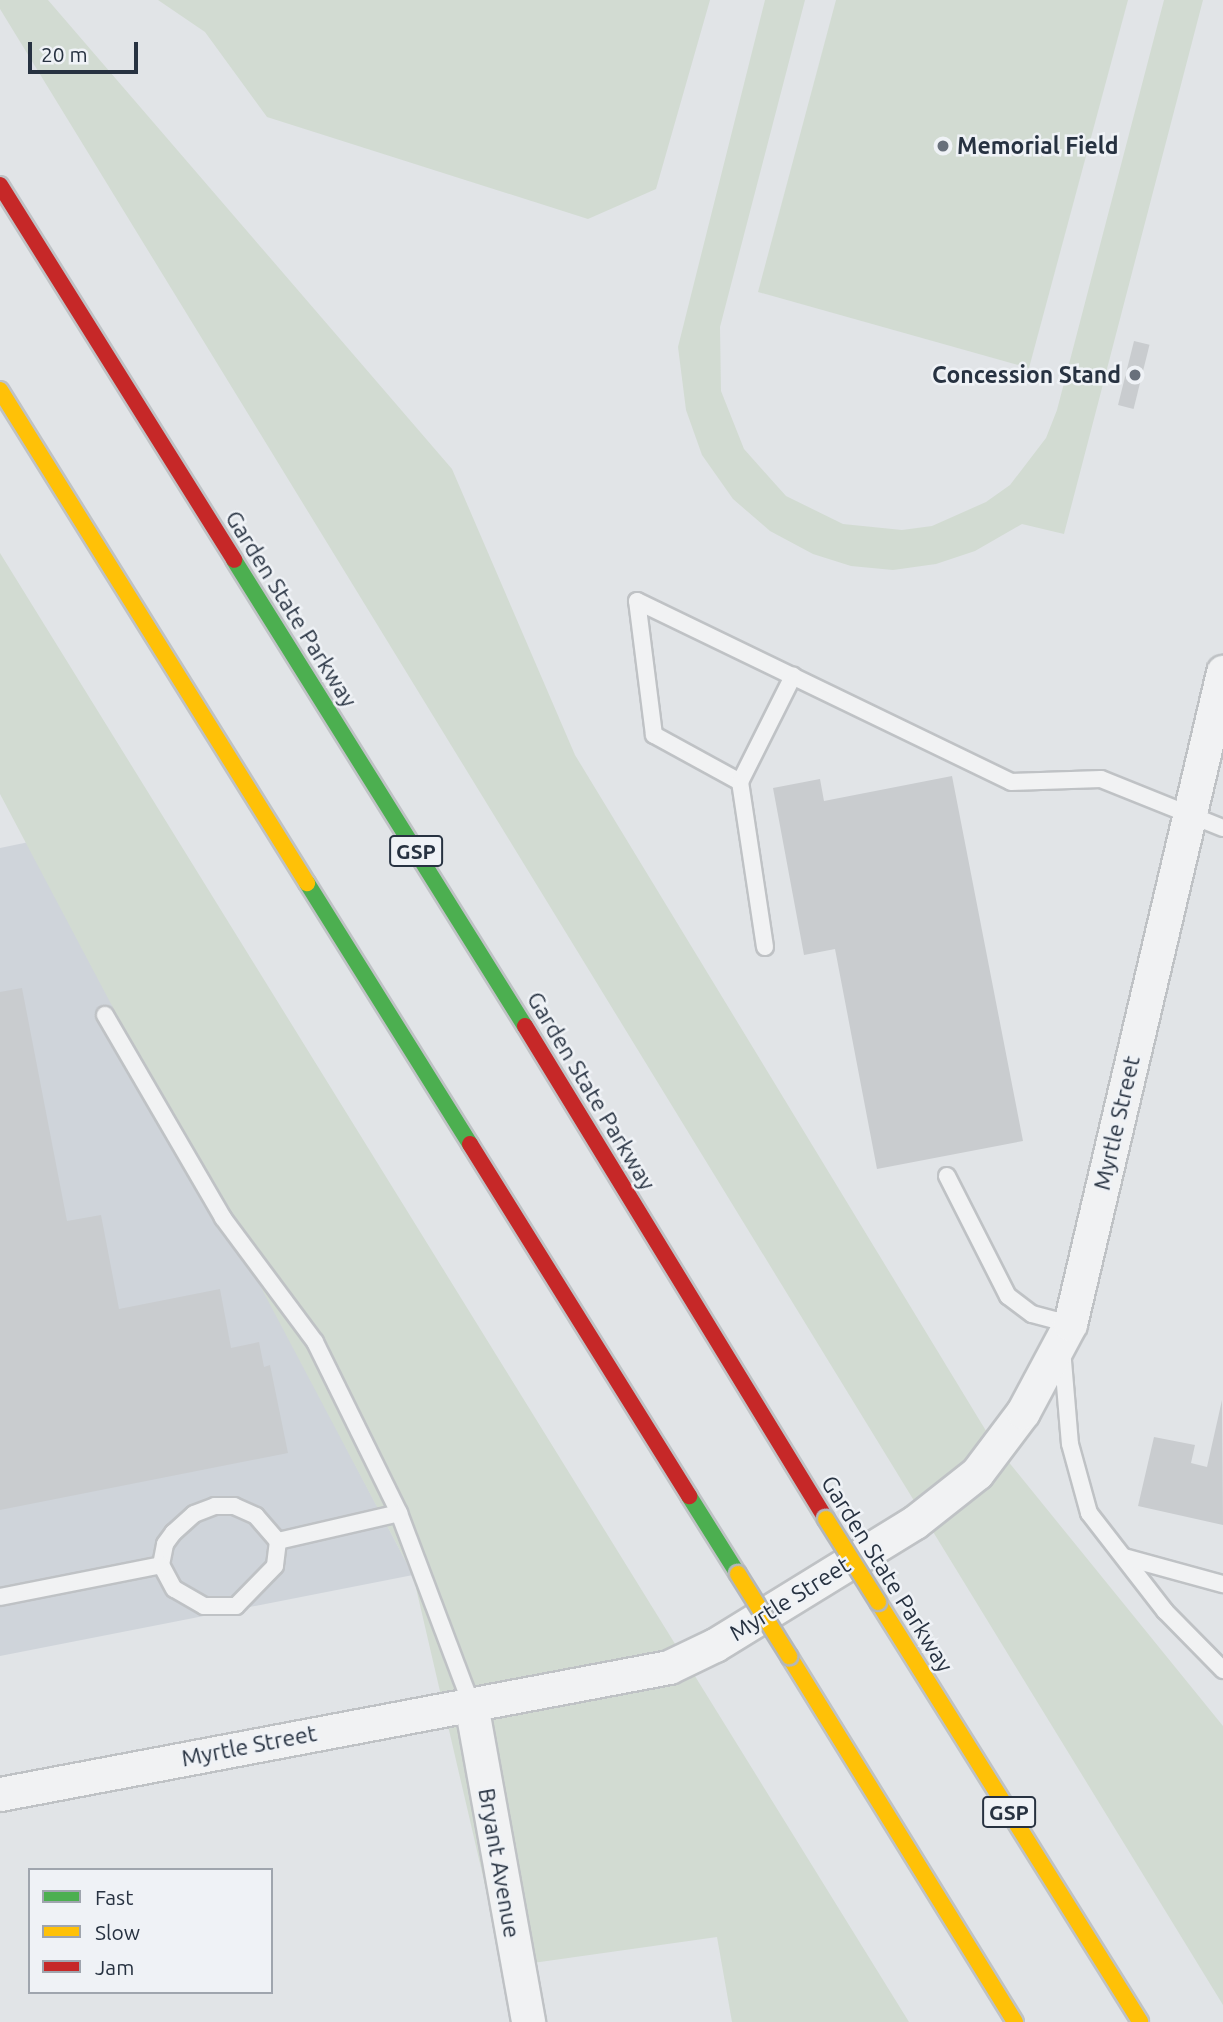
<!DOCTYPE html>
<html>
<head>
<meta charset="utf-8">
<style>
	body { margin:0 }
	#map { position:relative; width:1223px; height:2022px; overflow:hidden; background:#e1e4e7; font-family:Ubuntu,sans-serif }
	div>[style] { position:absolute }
	.built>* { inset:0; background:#cfd4da }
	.green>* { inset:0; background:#d2dbd2 }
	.building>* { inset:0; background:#c9cccf; transform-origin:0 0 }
	.roads { filter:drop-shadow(2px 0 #bfc2c5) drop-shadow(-2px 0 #bfc2c5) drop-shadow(0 2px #bfc2c5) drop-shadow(0 -2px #bfc2c5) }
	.lane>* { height:16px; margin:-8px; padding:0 8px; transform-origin:8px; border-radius:8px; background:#f1f2f3 }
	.street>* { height:33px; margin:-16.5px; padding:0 16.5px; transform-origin:16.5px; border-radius:16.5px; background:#f1f2f3 }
	.fast>* { height:16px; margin:-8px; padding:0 8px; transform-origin:8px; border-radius:8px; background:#4caf50 }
	.slow>* { height:16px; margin:-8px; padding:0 8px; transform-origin:8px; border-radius:8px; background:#ffc107 }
	.jam>* { height:16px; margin:-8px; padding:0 8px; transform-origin:8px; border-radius:8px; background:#c62828 }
	.bridges { filter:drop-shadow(2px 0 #b3b7bc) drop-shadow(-2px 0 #b3b7bc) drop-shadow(0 2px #b3b7bc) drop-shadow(0 -2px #b3b7bc) }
	.slow-bridge>* { height:16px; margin:-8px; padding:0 8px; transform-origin:8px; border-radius:8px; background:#ffc107 }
	.dots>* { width:19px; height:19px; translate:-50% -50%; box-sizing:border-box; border:4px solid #eff2f6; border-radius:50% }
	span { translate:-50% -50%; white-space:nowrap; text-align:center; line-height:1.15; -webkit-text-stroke:5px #eff2f6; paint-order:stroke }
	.shield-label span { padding:2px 5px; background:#eff2f6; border:2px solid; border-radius:5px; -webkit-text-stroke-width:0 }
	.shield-label { font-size:21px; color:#273241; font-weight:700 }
	.poi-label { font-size:23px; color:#273241; font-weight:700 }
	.left { translate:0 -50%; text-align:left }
	.right { translate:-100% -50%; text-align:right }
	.street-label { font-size:23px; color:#273241 }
	.legend { position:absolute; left:28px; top:1868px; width:245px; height:126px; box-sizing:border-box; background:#eff2f6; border:2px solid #9fa5ae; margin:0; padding:9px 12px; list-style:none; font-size:21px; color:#273241 }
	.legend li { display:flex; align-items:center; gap:14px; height:35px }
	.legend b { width:35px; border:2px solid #9fa5ae }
	.scale { position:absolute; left:28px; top:42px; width:110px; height:32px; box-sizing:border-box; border:4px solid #273241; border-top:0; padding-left:9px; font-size:21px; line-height:24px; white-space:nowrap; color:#273241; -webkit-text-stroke:5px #eff2f6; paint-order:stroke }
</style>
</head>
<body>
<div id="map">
	<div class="built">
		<div style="clip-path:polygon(29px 842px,413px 1575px,0 1656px,0 848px)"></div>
	</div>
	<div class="green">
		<div style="clip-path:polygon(0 0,48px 0,452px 469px,575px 755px,994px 1444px,1223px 1726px,1223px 2005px,0 9px)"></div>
		<div style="clip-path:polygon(158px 0,710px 0,656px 189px,588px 219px,267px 117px,205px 32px)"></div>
		<div style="clip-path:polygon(765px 0,805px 0,720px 327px,721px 391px,744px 449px,786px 496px,843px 524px,902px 530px,932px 526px,986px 502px,1010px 485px,1046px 438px,1057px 410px,1164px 0,1203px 0,1064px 534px,1022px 524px,975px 551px,936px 564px,893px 570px,851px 566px,813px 554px,770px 531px,733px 499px,702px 455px,686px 410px,678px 347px)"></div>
		<div style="clip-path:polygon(836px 0,1128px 0,1029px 368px,758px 292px)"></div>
		<div style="clip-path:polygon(0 553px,909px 2022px,732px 2022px,717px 1937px,504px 1967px,413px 1575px,0 794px)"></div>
	</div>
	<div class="building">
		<div style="left:1134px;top:341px;width:16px;height:66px;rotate:14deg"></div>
		<div style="clip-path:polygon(952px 776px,1023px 1141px,877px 1169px,835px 949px,804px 955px,773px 788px,820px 779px,824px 801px)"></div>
		<div style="clip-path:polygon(22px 988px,67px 1221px,101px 1215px,119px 1309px,220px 1289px,231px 1348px,259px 1342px,264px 1367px,270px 1365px,288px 1453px,0 1510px,0 992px)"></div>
		<div style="clip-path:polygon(1222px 1400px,1223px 1525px,1138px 1506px,1154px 1437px,1195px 1445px,1191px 1463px,1207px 1467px)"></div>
	</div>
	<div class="roads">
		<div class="lane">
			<div style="left:740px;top:782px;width:98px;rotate:-151.3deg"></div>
			<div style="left:654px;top:735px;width:135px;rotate:-97.2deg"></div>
			<div style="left:637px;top:601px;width:415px;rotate:25.8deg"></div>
			<div style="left:1011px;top:782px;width:90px;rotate:-1.9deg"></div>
			<div style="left:1101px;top:779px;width:131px;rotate:21.9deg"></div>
			<div style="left:765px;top:947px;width:167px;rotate:-98.6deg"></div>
			<div style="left:740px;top:782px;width:119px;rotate:-63.4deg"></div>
			<div style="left:105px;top:1015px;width:235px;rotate:59.8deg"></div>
			<div style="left:223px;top:1218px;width:154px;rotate:53.4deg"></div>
			<div style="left:315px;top:1342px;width:191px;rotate:63.8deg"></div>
			<div style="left:399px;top:1513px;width:204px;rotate:69.3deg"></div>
			<div style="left:947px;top:1176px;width:135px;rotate:63.1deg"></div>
			<div style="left:1008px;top:1296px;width:30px;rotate:37deg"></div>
			<div style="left:1032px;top:1314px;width:39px;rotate:15deg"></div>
			<div style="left:1062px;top:1349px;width:95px;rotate:85.2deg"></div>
			<div style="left:1070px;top:1444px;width:72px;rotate:74.6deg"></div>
			<div style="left:1089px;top:1513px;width:124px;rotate:52.2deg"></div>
			<div style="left:1165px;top:1611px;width:83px;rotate:45.5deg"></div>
			<div style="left:215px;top:1506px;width:19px"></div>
			<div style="left:234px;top:1506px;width:24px;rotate:24deg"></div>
			<div style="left:256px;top:1516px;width:33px;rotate:49deg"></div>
			<div style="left:278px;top:1541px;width:25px;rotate:97deg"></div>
			<div style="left:275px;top:1566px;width:56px;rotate:134.3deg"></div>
			<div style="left:236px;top:1606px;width:32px;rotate:180deg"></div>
			<div style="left:204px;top:1606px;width:34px;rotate:-150deg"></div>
			<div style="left:174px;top:1589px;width:27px;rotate:-118deg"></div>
			<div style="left:161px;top:1565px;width:21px;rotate:-79deg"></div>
			<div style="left:165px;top:1544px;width:14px;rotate:-54deg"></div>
			<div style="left:173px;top:1533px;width:28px;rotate:-42deg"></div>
			<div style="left:194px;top:1514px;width:22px;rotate:-21deg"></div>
			<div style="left:278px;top:1541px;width:124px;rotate:-13deg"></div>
			<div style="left:1124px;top:1557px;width:103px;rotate:15.3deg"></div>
			<div style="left:0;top:1597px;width:164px;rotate:-11.2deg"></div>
		</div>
		<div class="street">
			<div style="left:471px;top:1704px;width:323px;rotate:79.8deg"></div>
			<div style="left:0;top:1794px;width:681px;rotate:-10.75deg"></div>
			<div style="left:669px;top:1667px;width:51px;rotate:-25.6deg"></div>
			<div style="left:715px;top:1645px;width:235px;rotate:-31.6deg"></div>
			<div style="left:915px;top:1522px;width:79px;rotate:-38.3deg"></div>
			<div style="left:977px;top:1473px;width:76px;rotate:-53deg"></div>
			<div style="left:1023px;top:1412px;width:100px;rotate:-61.9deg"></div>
			<div style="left:1070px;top:1324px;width:670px;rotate:-76.79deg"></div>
		</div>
		<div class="fast">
			<div style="left:234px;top:560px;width:549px;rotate:58.02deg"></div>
			<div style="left:307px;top:883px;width:308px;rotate:58deg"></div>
			<div style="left:689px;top:1496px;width:92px;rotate:57.9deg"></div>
		</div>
		<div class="slow">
			<div style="left:0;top:390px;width:581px;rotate:58.09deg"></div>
			<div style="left:878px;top:1602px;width:495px;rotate:58deg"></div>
			<div style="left:789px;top:1656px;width:430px;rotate:58.3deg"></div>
		</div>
		<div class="jam">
			<div style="left:0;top:185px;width:442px;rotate:58deg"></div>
			<div style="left:525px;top:1026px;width:578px;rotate:58.59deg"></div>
			<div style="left:470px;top:1144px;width:415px;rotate:58.1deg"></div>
		</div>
	</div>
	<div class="bridges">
		<div class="slow-bridge">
			<div style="left:826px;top:1519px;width:98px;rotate:57.9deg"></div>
			<div style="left:738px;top:1574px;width:97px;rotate:58.1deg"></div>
		</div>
	</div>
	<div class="dots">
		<div style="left:943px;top:146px;background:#68707b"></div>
		<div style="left:1135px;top:375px;background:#68707b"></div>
	</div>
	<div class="shield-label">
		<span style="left:416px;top:851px">GSP</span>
		<span style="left:1009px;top:1812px">GSP</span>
	</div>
	<div class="poi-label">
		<span class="left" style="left:957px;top:146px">Memorial Field</span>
		<span class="right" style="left:1121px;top:375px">Concession Stand</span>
	</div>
	<div class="street-label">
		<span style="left:291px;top:609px;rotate:58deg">Garden State Parkway</span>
		<span style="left:591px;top:1091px;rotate:59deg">Garden State Parkway</span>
		<span style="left:1117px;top:1123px;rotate:-77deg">Myrtle Street</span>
		<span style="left:887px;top:1574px;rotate:58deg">Garden State Parkway</span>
		<span style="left:790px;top:1599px;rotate:-32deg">Myrtle Street</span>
		<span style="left:249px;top:1746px;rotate:-11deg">Myrtle Street</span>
		<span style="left:499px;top:1863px;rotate:80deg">Bryant Avenue</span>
	</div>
	<ul class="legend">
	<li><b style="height:9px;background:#4caf50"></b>Fast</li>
	<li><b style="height:9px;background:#ffc107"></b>Slow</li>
	<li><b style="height:9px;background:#c62828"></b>Jam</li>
	</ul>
	<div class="scale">20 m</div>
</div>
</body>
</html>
